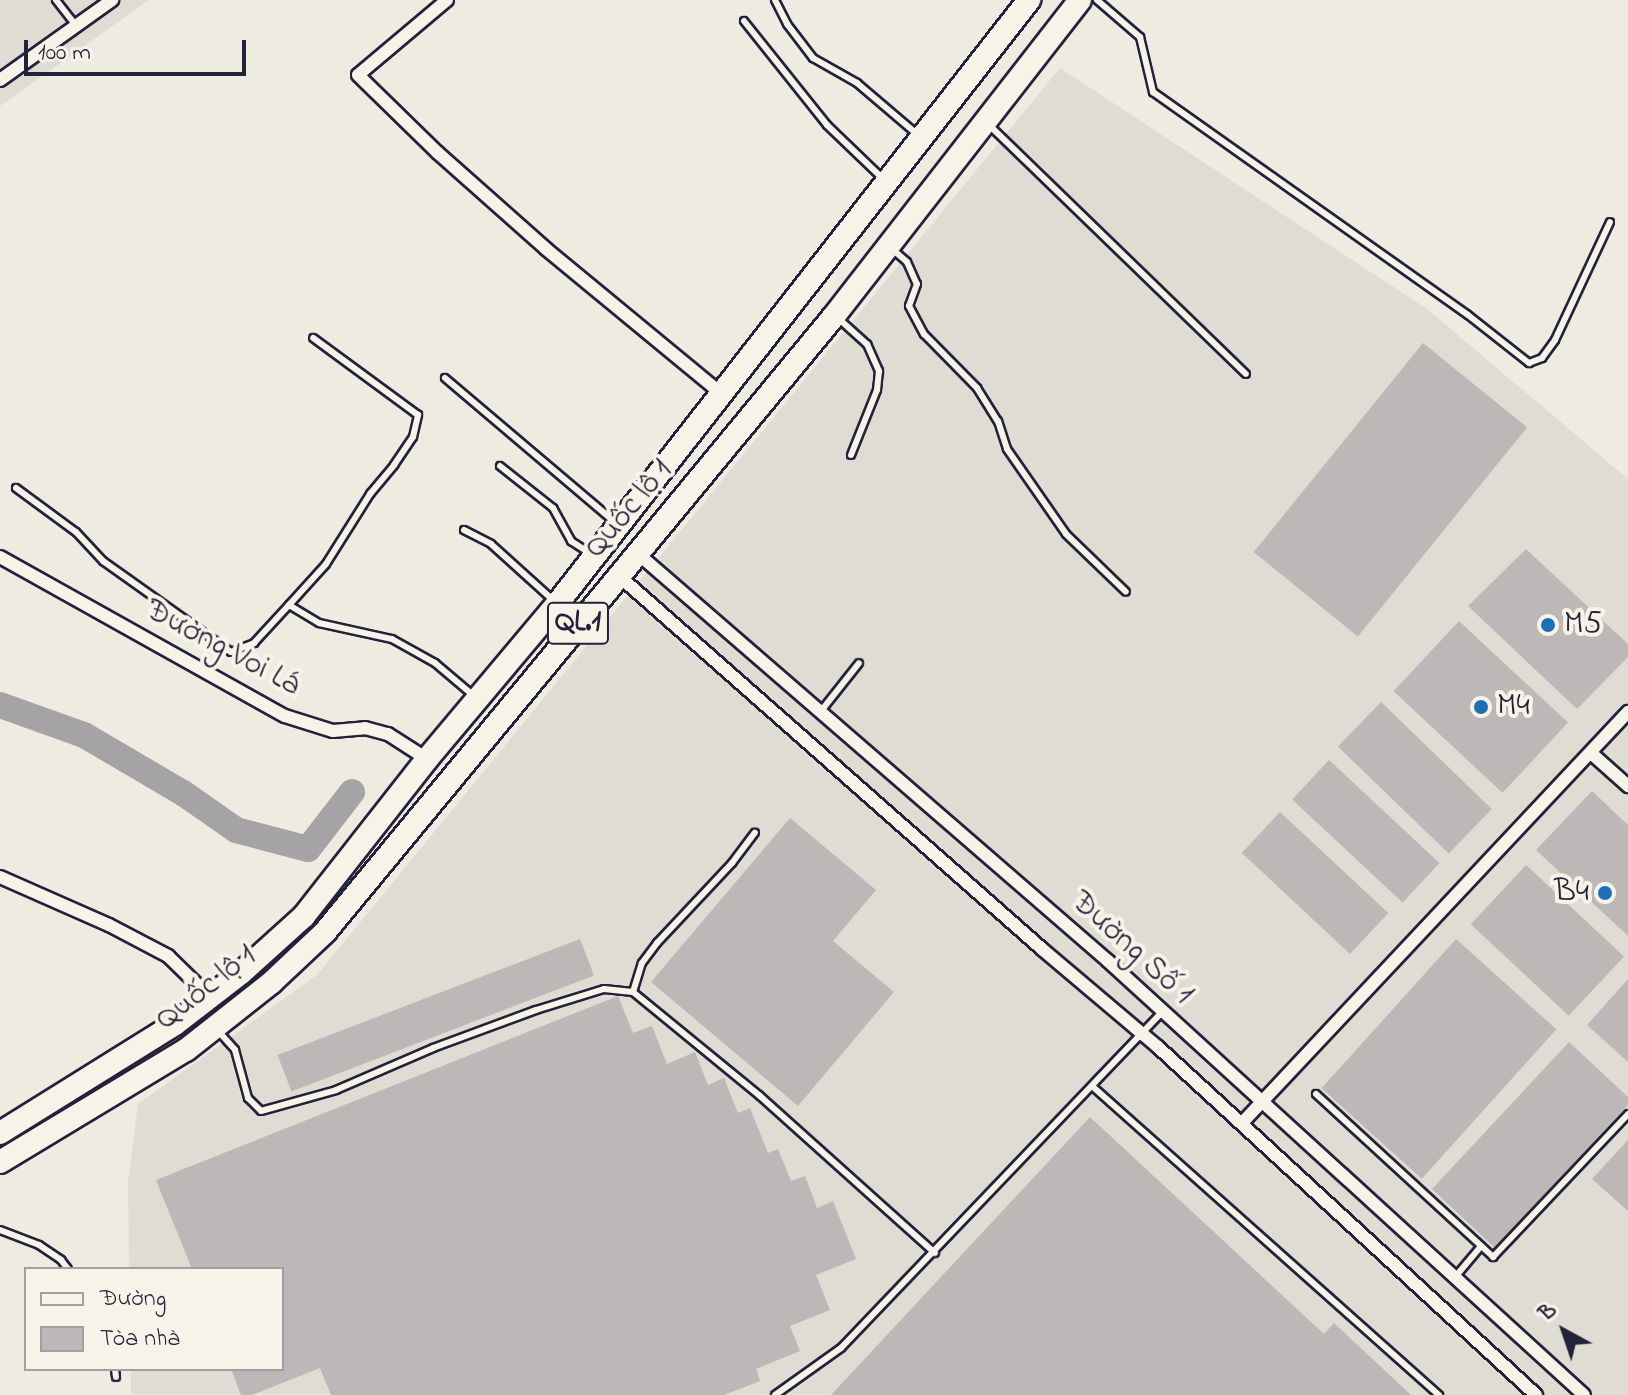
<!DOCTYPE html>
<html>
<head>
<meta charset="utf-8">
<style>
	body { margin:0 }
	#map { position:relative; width:1628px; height:1395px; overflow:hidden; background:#eeebe1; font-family:"Indie Flower",sans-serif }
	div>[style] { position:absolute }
	.built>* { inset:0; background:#dfdcd4 }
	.river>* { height:26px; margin:-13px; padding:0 13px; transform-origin:13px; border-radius:13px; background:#a6a3a6 }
	.building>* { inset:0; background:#bbb8b7; transform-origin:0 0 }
	.roads { filter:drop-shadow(2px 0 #22223b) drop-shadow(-2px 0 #22223b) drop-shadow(0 2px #22223b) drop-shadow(0 -2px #22223b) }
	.lane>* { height:6px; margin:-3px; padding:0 3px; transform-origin:3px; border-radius:3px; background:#f7f3e8 }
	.street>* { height:12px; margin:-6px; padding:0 6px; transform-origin:6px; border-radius:6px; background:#f7f3e8 }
	.highway>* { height:22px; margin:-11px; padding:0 11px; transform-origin:11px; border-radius:11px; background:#f7f3e8 }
	.dots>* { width:22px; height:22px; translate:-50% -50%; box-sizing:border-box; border:4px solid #f7f3e8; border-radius:50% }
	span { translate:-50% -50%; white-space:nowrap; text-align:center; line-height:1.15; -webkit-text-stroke:8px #f7f3e8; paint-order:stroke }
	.shield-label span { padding:2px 6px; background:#f7f3e8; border:2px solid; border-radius:6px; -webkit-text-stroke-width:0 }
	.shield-label { font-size:30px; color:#22223b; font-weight:700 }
	.street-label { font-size:32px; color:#22223b }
	.poi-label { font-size:32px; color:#22223b }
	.left { translate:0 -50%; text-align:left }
	.right { translate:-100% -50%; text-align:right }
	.legend { position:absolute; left:24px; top:1267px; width:260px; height:104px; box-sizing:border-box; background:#f7f3e8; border:2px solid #a29fa3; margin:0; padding:10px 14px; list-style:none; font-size:24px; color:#22223b }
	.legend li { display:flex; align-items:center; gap:16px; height:40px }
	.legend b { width:40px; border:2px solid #a29fa3 }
	.north { position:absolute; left:1524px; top:1291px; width:80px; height:80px; -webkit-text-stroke:6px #f7f3e8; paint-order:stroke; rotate:320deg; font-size:22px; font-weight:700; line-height:32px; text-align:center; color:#22223b }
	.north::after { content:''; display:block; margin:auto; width:28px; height:36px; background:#22223b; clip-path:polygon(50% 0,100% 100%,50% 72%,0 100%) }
	.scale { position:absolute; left:24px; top:40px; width:222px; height:36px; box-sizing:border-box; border:4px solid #22223b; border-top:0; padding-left:10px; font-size:24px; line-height:28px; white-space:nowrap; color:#22223b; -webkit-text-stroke:6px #f7f3e8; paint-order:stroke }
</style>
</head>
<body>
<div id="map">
	<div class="built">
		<div style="clip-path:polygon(0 0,149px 0,0 106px)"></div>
		<div style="clip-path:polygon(1060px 68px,1427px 309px,1628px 479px,1628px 1395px,131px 1394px,131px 1369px,282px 1369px,282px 1269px,129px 1269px,128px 1182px,138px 1104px,317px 975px)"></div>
	</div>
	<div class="river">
		<div style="left:0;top:705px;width:89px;rotate:19.7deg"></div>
		<div style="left:84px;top:735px;width:115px;rotate:30.4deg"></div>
		<div style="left:183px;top:793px;width:65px;rotate:34.9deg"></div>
		<div style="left:236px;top:830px;width:74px;rotate:14.8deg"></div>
		<div style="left:308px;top:849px;width:72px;rotate:-52.3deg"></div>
	</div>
	<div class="building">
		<div style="left:1423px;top:343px;width:134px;height:269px;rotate:39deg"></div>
		<div style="clip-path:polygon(1526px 549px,1628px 644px,1628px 657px,1577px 709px,1468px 606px)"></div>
		<div style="left:1459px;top:621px;width:149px;height:96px;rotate:43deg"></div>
		<div style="left:1381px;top:702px;width:154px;height:62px;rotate:44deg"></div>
		<div style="left:1329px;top:760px;width:151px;height:54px;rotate:43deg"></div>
		<div style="clip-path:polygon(1592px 791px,1628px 825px,1628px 936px,1536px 850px)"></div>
		<div style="left:1280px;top:812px;width:148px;height:56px;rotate:43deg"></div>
		<div style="clip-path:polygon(790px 818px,876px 890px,833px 941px,894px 992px,798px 1106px,651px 982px)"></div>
		<div style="left:1526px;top:865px;width:134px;height:81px;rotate:43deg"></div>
		<div style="left:580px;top:939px;width:39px;height:324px;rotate:69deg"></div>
		<div style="left:1456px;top:939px;width:135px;height:201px;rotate:42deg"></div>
		<div style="clip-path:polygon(1628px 979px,1628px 1062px,1587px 1025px)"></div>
		<div style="clip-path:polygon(618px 996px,633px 1033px,652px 1026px,667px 1064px,695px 1052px,708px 1085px,724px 1078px,738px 1113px,750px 1108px,768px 1153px,778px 1149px,791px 1181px,805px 1176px,817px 1208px,833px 1201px,856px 1259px,816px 1275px,830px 1310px,790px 1326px,800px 1351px,756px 1369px,760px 1381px,724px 1395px,331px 1395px,320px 1368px,252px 1395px,241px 1395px,231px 1369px,282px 1369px,282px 1269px,192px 1269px,156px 1180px)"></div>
		<div style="clip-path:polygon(1569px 1042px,1628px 1097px,1628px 1105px,1495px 1248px,1432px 1189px)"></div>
		<div style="clip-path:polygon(1090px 1117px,1324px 1334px,1334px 1323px,1411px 1395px,831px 1395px)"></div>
		<div style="clip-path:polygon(1628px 1140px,1628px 1211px,1592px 1179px)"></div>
	</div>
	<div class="roads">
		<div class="lane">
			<div style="left:56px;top:0;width:33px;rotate:52deg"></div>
			<div style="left:775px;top:0;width:27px;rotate:63deg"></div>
			<div style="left:787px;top:24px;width:43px;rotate:52.6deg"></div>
			<div style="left:813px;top:58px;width:51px;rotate:29.6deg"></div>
			<div style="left:857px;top:83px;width:79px;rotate:40.4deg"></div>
			<div style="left:1097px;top:0;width:57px;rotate:40.7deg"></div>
			<div style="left:1140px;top:37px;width:57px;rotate:76.7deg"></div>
			<div style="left:1153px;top:92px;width:386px;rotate:35.3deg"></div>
			<div style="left:1468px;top:315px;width:78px;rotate:38.2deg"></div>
			<div style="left:1529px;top:363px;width:14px;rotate:-21deg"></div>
			<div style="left:1542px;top:358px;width:22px;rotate:-54deg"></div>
			<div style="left:1555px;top:340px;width:130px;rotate:-65deg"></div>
			<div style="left:744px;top:21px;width:133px;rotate:51.4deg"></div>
			<div style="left:827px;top:125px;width:76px;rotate:43.9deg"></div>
			<div style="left:988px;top:124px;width:359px;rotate:44.1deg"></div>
			<div style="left:891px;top:248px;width:21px;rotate:41deg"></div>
			<div style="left:907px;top:262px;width:24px;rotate:66deg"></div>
			<div style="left:917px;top:284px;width:23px;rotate:110deg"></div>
			<div style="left:909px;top:306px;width:32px;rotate:62deg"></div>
			<div style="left:924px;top:334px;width:76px;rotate:45.5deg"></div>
			<div style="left:977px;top:388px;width:39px;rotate:58deg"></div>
			<div style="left:998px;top:421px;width:29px;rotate:72deg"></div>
			<div style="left:1007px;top:449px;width:103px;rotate:55.2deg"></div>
			<div style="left:1066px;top:534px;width:83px;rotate:44deg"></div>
			<div style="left:839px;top:319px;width:38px;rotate:42deg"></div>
			<div style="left:867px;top:344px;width:30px;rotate:66deg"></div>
			<div style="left:879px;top:371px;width:19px;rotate:96deg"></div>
			<div style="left:877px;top:390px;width:70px;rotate:111.8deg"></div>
			<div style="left:445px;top:378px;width:224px;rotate:40.3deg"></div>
			<div style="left:500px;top:466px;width:68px;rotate:38.4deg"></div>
			<div style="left:553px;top:508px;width:38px;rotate:61deg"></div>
			<div style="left:571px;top:541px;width:24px;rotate:33deg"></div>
			<div style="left:16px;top:488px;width:74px;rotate:36.3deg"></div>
			<div style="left:76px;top:532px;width:40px;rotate:47deg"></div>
			<div style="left:103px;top:561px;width:157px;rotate:35.4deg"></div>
			<div style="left:231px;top:652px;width:25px;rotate:-21deg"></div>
			<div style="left:254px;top:643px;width:52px;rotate:-47.4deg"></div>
			<div style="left:289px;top:605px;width:35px;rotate:31deg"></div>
			<div style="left:319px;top:623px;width:75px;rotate:12.4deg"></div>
			<div style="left:392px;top:639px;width:49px;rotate:29.2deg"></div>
			<div style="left:435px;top:663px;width:51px;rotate:40.2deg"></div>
			<div style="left:464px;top:530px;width:30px;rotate:27deg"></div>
			<div style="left:491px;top:544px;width:85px;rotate:42.1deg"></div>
			<div style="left:289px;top:605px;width:55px;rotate:-47.9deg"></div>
			<div style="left:326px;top:564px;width:83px;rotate:-57.8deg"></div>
			<div style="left:370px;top:494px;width:38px;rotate:-50deg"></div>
			<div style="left:394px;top:465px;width:34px;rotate:-56deg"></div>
			<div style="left:413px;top:437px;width:23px;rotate:-77deg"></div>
			<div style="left:418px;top:415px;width:130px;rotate:-143.7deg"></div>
			<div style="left:821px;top:711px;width:61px;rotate:-51.6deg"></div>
			<div style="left:633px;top:992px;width:30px;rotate:-73deg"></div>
			<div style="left:642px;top:963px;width:25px;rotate:-53deg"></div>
			<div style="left:657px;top:943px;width:110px;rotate:-46.8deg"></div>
			<div style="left:732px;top:863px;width:38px;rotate:-53deg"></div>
			<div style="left:219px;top:1032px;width:24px;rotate:48deg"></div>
			<div style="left:235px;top:1050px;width:50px;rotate:74.8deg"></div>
			<div style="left:248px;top:1098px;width:18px;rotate:45deg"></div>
			<div style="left:261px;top:1111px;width:78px;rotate:-15.6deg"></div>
			<div style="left:336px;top:1090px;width:106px;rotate:-23.4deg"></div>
			<div style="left:433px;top:1048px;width:110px;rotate:-20.3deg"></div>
			<div style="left:536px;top:1010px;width:71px;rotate:-17.2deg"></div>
			<div style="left:604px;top:989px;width:29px;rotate:6deg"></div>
			<div style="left:633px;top:992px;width:164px;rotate:39.3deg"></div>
			<div style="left:760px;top:1096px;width:235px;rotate:41.9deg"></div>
			<div style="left:1092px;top:1086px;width:465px;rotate:41.7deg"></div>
			<div style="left:1316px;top:1094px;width:241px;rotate:42.6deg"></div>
			<div style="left:1493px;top:1257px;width:197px;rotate:-46.6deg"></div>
			<div style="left:0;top:1230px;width:42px;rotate:21deg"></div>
			<div style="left:39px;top:1245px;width:27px;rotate:34deg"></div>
			<div style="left:61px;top:1260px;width:11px;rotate:52deg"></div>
			<div style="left:1456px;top:1276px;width:39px;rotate:-50deg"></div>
			<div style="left:115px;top:1369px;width:8px;rotate:83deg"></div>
			<div style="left:775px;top:1395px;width:81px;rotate:-35.5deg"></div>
			<div style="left:841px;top:1348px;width:466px;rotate:-46.3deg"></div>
		</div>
		<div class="street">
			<div style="left:447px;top:0;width:116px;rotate:139.9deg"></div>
			<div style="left:358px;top:75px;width:112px;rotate:44.3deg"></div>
			<div style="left:438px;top:153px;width:144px;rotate:41.6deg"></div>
			<div style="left:546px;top:249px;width:228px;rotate:39.5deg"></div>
			<div style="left:0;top:80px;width:138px;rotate:-35.5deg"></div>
			<div style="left:636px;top:552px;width:625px;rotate:40.91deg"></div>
			<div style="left:1108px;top:961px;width:644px;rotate:42.36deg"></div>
			<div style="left:0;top:557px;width:326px;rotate:29.2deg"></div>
			<div style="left:285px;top:716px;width:50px;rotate:17.4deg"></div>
			<div style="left:333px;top:731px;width:32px;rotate:-5deg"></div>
			<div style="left:365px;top:728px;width:24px;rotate:15deg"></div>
			<div style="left:388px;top:734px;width:46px;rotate:32.7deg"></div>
			<div style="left:618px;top:575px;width:565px;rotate:41.41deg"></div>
			<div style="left:1042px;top:949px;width:152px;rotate:40.2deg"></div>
			<div style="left:1158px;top:1047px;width:514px;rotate:42.63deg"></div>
			<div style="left:1591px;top:753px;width:50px;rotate:41.7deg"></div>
			<div style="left:0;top:877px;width:119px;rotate:23.8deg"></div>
			<div style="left:109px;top:925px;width:67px;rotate:27.7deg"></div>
			<div style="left:168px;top:956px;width:59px;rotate:44.3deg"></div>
			<div style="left:1242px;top:1123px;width:564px;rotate:-46.8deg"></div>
		</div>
		<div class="highway">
			<div style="left:0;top:1133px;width:206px;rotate:-31.9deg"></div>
			<div style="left:175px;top:1024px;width:83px;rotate:-37.7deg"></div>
			<div style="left:241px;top:973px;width:85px;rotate:-42.1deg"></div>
			<div style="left:304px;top:916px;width:199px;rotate:-51.9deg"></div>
			<div style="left:427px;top:759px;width:202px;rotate:-50deg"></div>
			<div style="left:557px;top:604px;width:767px;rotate:-51.99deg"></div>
			<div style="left:0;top:1162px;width:217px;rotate:-31.1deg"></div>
			<div style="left:186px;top:1050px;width:110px;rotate:-38.3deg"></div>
			<div style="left:272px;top:982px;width:73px;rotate:-43.3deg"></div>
			<div style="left:325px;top:932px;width:799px;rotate:-50.43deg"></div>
			<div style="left:834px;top:316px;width:400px;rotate:-52.1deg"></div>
		</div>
	</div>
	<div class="dots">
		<div style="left:1548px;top:625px;background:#1f6fb2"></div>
		<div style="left:1481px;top:707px;background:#1f6fb2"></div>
		<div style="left:1605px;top:893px;background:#1f6fb2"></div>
	</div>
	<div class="shield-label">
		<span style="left:578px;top:623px">QL.1</span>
	</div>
	<div class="street-label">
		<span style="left:630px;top:510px;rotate:-50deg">Quốc lộ 1</span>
		<span style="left:222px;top:649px;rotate:28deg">Đường Voi Lá</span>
		<span style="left:1131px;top:949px;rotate:42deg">Đường Số 1</span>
		<span style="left:207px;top:989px;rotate:-38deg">Quốc lộ 1</span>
	</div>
	<div class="poi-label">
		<span class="left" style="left:1564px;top:625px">M5</span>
		<span class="left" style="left:1497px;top:707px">M4</span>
		<span class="right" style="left:1589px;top:893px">B4</span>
	</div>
	<ul class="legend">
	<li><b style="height:10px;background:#f7f3e8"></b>Đường</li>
	<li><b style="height:22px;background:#bbb8b7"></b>Tòa nhà</li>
	</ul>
	<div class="north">B</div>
	<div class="scale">100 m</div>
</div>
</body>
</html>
